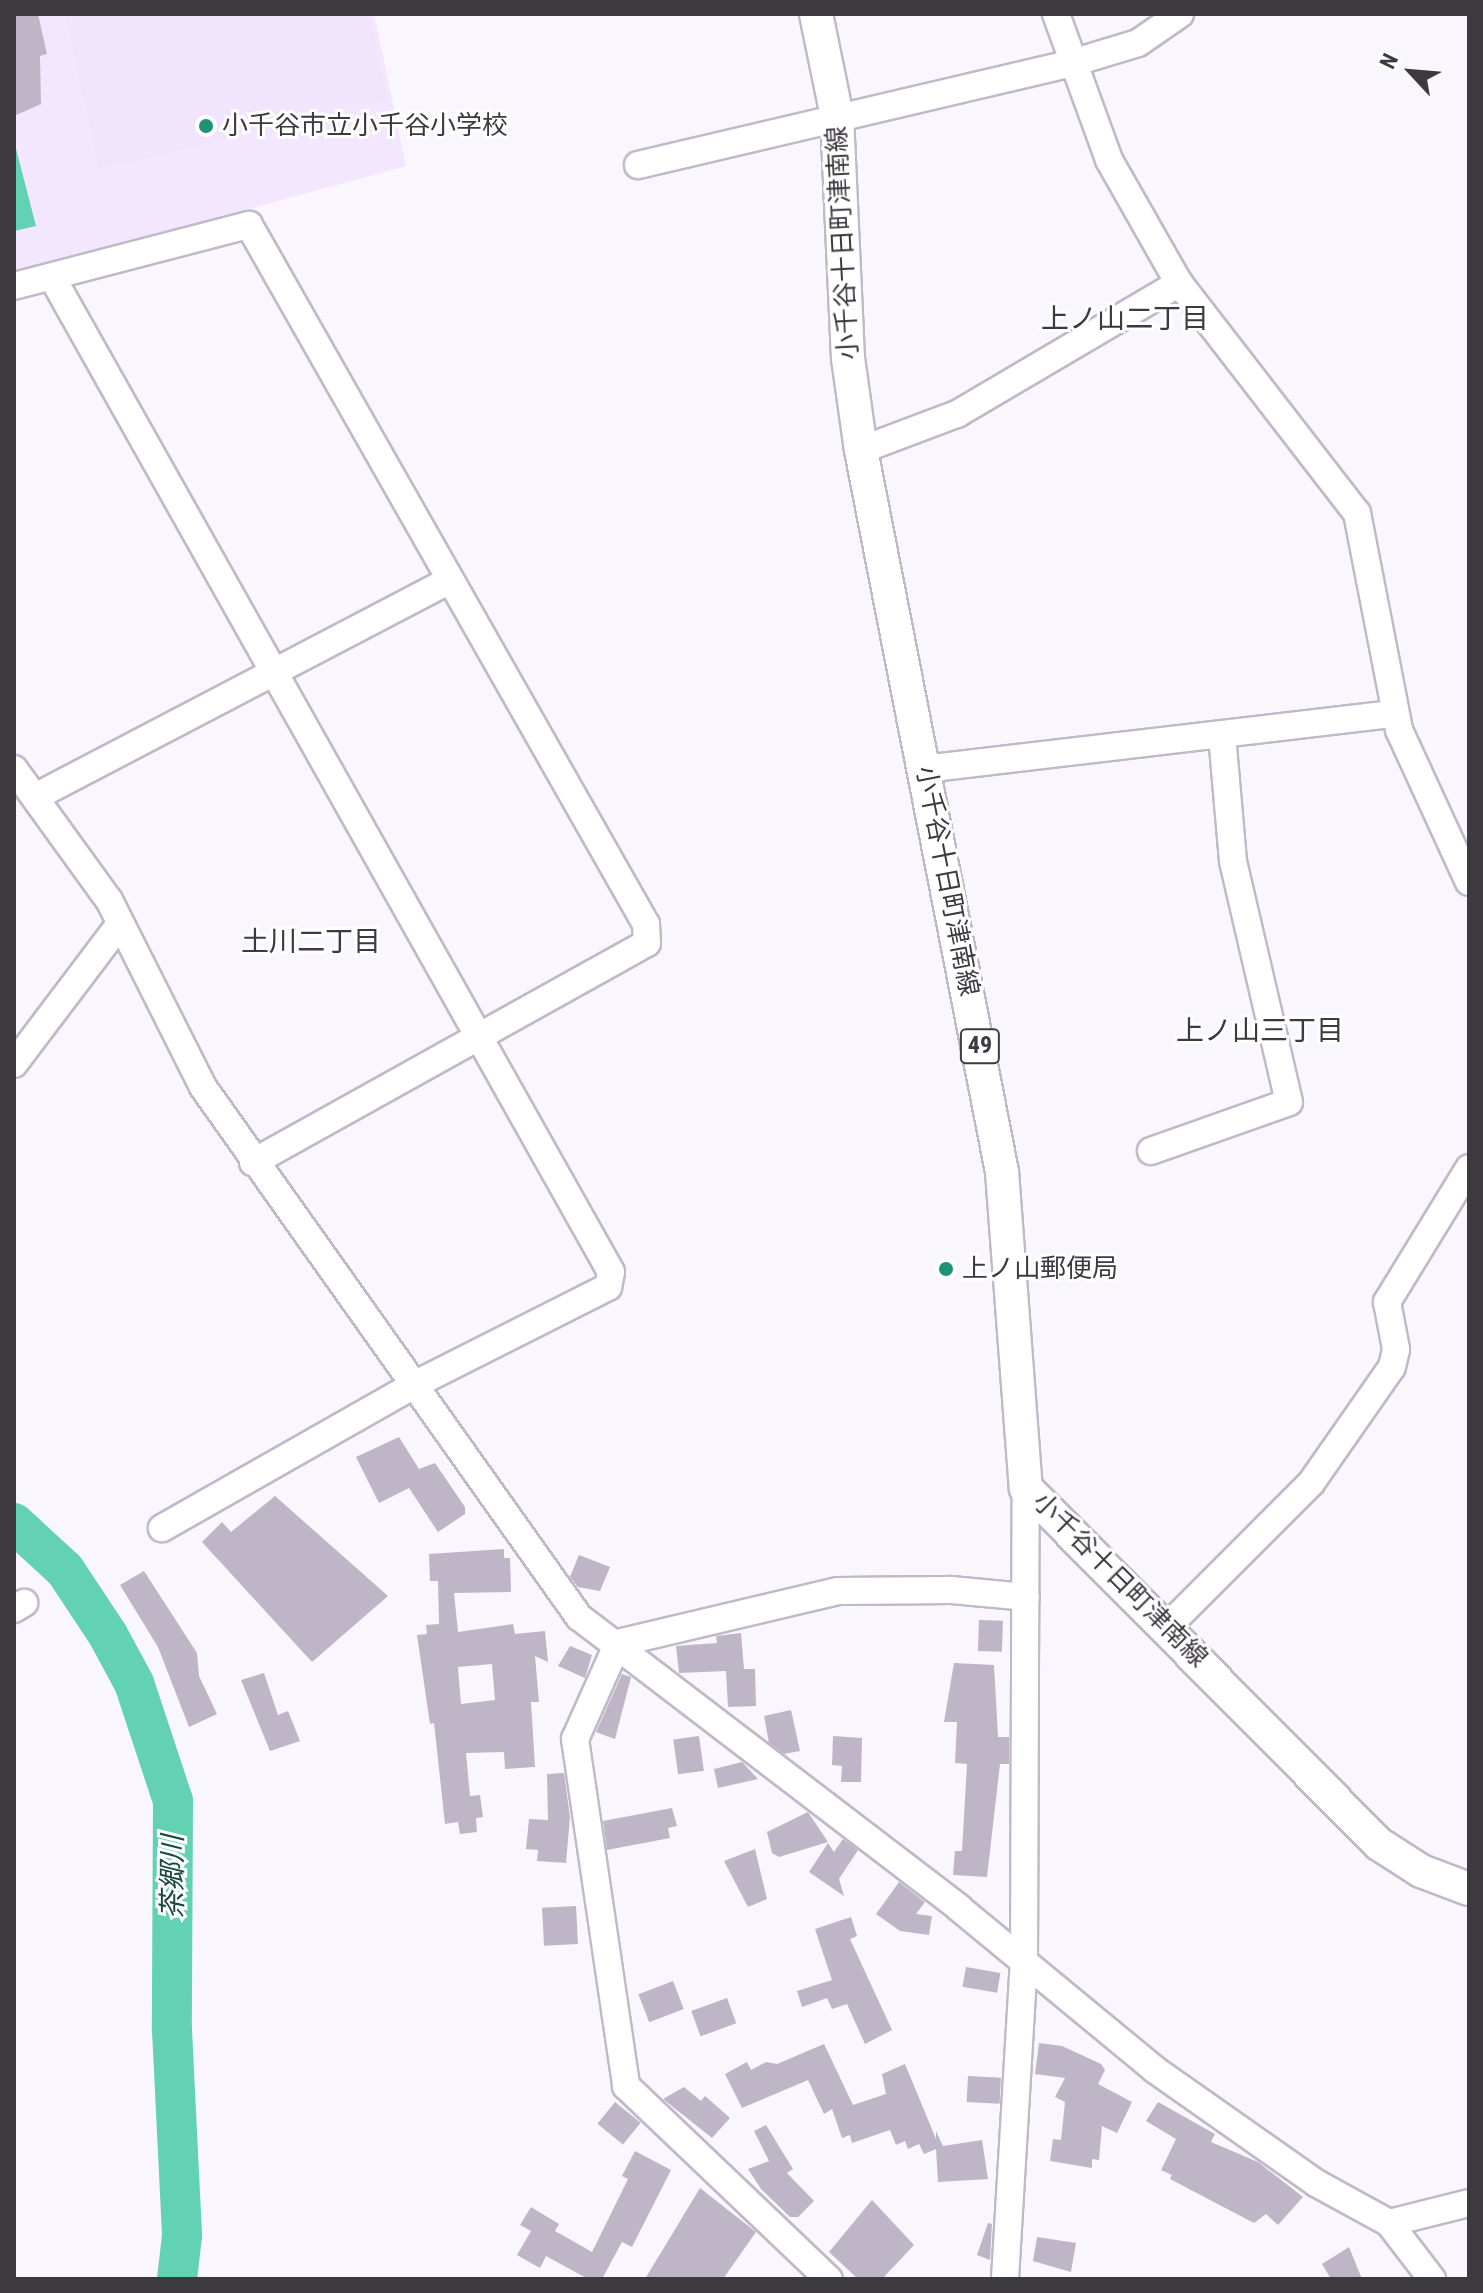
<!DOCTYPE html>
<html>
<head>
<meta charset="utf-8">
<style>
	body { margin:0 }
	#map { position:relative; width:1483px; height:2293px; overflow:hidden; background:#f9f6fd; font-family:"Roboto Condensed","Noto Sans JP",sans-serif }
	div>[style] { position:absolute }
	.built>* { inset:0; background:#f3e7ff }
	.green>* { inset:0; background:#f1e4fd }
	.water>* { inset:0; background:#63d2b2 }
	.river>* { height:40px; margin:-20px; padding:0 20px; transform-origin:20px; border-radius:20px; background:#63d2b2 }
	.building>* { inset:0; background:#beb6c6; transform-origin:0 0 }
	.roads { filter:drop-shadow(2px 0 #c1b8c9) drop-shadow(-2px 0 #c1b8c9) drop-shadow(0 2px #c1b8c9) drop-shadow(0 -2px #c1b8c9) }
	.minor>* { height:26px; margin:-13px; padding:0 13px; transform-origin:13px; border-radius:13px; background:#fff }
	.major>* { height:32px; margin:-16px; padding:0 16px; transform-origin:16px; border-radius:16px; background:#fff }
	.dots>* { width:22px; height:22px; translate:-50% -50%; box-sizing:border-box; border:4px solid #fff; border-radius:50% }
	span { translate:-50% -50%; white-space:nowrap; text-align:center; line-height:1.15; -webkit-text-stroke:6px #fff; paint-order:stroke }
	.shield-label span { padding:2px 6px; background:#fff; border:2px solid; border-radius:6px; -webkit-text-stroke-width:0 }
	.shield-label { font-size:24px; color:#3c393f; font-weight:700 }
	.poi-label { font-size:26px; color:#3c393f }
	.left { translate:0 -50%; text-align:left }
	.street-label { font-size:26px; color:#3c393f }
	.neighbourhood-label { font-size:28px; color:#3c393f }
	.water-label { font-size:28px; color:#19493c; font-style:italic }
	.frame { position:absolute; inset:0; border:16px solid #3c393f; pointer-events:none }
	.north { position:absolute; left:1371px; top:32px; width:80px; height:80px; -webkit-text-stroke:6px #fff; paint-order:stroke; rotate:296deg; font-size:22px; font-weight:700; line-height:32px; text-align:center; color:#3c393f }
	.north::after { content:''; display:block; margin:auto; width:28px; height:36px; background:#3c393f; clip-path:polygon(50% 0,100% 100%,50% 72%,0 100%) }
</style>
</head>
<body>
<div id="map">
	<div class="built">
		<div style="clip-path:polygon(14px 14px,374px 14px,406px 166px,14px 273px)"></div>
	</div>
	<div class="green">
		<div style="clip-path:polygon(65px 14px,370px 14px,387px 100px,99px 169px)"></div>
	</div>
	<div class="water">
		<div style="clip-path:polygon(14px 141px,36px 226px,14px 231px)"></div>
	</div>
	<div class="river">
		<div style="left:14px;top:1523px;width:69px;rotate:42.7deg"></div>
		<div style="left:65px;top:1570px;width:78px;rotate:56.5deg"></div>
		<div style="left:108px;top:1635px;width:55px;rotate:61.6deg"></div>
		<div style="left:134px;top:1683px;width:124px;rotate:71.7deg"></div>
		<div style="left:173px;top:1801px;width:229px;rotate:90.3deg"></div>
		<div style="left:172px;top:2030px;width:206px;rotate:87.2deg"></div>
		<div style="left:182px;top:2236px;width:43px;rotate:96.6deg"></div>
	</div>
	<div class="building">
		<div style="clip-path:polygon(14px 14px,38px 14px,47px 54px,40px 56px,41px 104px,14px 116px)"></div>
		<div style="clip-path:polygon(399px 1437px,419px 1469px,435px 1463px,465px 1507px,465px 1514px,438px 1532px,409px 1488px,379px 1503px,356px 1457px)"></div>
		<div style="clip-path:polygon(275px 1496px,388px 1596px,312px 1662px,202px 1542px,222px 1522px,231px 1532px)"></div>
		<div style="clip-path:polygon(evenodd,504px 1549px,504px 1558px,510px 1558px,511px 1592px,454px 1593px,458px 1632px,513px 1624px,515px 1634px,545px 1631px,548px 1662px,535px 1656px,539px 1702px,531px 1702px,535px 1767px,505px 1769px,504px 1752px,466px 1753px,470px 1796px,480px 1795px,483px 1817px,476px 1818px,477px 1832px,460px 1834px,458px 1822px,445px 1824px,434px 1723px,430px 1724px,417px 1635px,427px 1634px,426px 1625px,439px 1624px,438px 1581px,430px 1581px,429px 1554px,504px 1549px,492px 1664px,495px 1700px,461px 1704px,458px 1667px,492px 1664px)"></div>
		<div style="clip-path:polygon(579px 1555px,610px 1567px,600px 1591px,578px 1587px,570px 1577px)"></div>
		<div style="clip-path:polygon(144px 1571px,197px 1653px,199px 1676px,217px 1714px,189px 1727px,158px 1647px,120px 1585px)"></div>
		<div style="left:979px;top:1620px;width:24px;height:31px;rotate:2deg"></div>
		<div style="clip-path:polygon(741px 1633px,744px 1669px,755px 1669px,756px 1706px,728px 1707px,726px 1671px,679px 1673px,676px 1646px,717px 1643px,716px 1636px)"></div>
		<div style="clip-path:polygon(570px 1646px,592px 1655px,585px 1678px,558px 1666px)"></div>
		<div style="clip-path:polygon(954px 1663px,994px 1665px,998px 1737px,1009px 1737px,1009px 1764px,1000px 1764px,987px 1877px,953px 1875px,955px 1851px,962px 1851px,967px 1764px,955px 1763px,957px 1722px,944px 1722px)"></div>
		<div style="clip-path:polygon(264px 1673px,278px 1715px,288px 1711px,300px 1741px,270px 1751px,241px 1680px)"></div>
		<div style="clip-path:polygon(622px 1674px,631px 1677px,615px 1739px,596px 1732px)"></div>
		<div style="clip-path:polygon(791px 1710px,800px 1751px,784px 1754px,769px 1743px,764px 1716px)"></div>
		<div style="left:699px;top:1736px;width:35px;height:26px;rotate:82deg"></div>
		<div style="clip-path:polygon(833px 1736px,862px 1738px,861px 1782px,841px 1782px,842px 1766px,832px 1765px)"></div>
		<div style="clip-path:polygon(742px 1762px,758px 1779px,718px 1788px,714px 1769px)"></div>
		<div style="clip-path:polygon(564px 1773px,570px 1817px,566px 1863px,537px 1861px,538px 1850px,526px 1849px,529px 1819px,548px 1820px,547px 1774px)"></div>
		<div style="clip-path:polygon(672px 1808px,677px 1826px,668px 1828px,670px 1838px,607px 1850px,603px 1821px)"></div>
		<div style="clip-path:polygon(808px 1812px,828px 1842px,779px 1857px,772px 1853px,767px 1832px)"></div>
		<div style="clip-path:polygon(843px 1839px,858px 1850px,839px 1879px,844px 1896px,809px 1872px,828px 1843px,834px 1852px)"></div>
		<div style="clip-path:polygon(755px 1849px,767px 1899px,748px 1907px,724px 1861px)"></div>
		<div style="clip-path:polygon(899px 1882px,925px 1902px,916px 1914px,932px 1916px,929px 1935px,900px 1931px,876px 1914px)"></div>
		<div style="left:576px;top:1906px;width:38px;height:34px;rotate:87deg"></div>
		<div style="clip-path:polygon(851px 1917px,857px 1936px,850px 1939px,892px 2030px,865px 2044px,847px 2004px,832px 2009px,827px 1998px,802px 2007px,797px 1991px,832px 1980px,815px 1929px)"></div>
		<div style="left:966px;top:1967px;width:35px;height:20px;rotate:10deg"></div>
		<div style="left:673px;top:1981px;width:30px;height:37px;rotate:69deg"></div>
		<div style="left:727px;top:1998px;width:27px;height:38px;rotate:70deg"></div>
		<div style="clip-path:polygon(1039px 2043px,1062px 2046px,1101px 2064px,1105px 2070px,1098px 2084px,1132px 2102px,1117px 2133px,1102px 2126px,1099px 2160px,1092px 2159px,1092px 2168px,1050px 2161px,1053px 2139px,1061px 2140px,1065px 2102px,1055px 2097px,1065px 2078px,1035px 2074px)"></div>
		<div style="clip-path:polygon(824px 2044px,853px 2105px,886px 2094px,882px 2074px,905px 2064px,936px 2139px,936px 2131px,943px 2146px,982px 2140px,988px 2179px,938px 2182px,936px 2149px,924px 2154px,919px 2144px,908px 2149px,905px 2141px,896px 2145px,890px 2130px,852px 2143px,850px 2135px,842px 2138px,832px 2109px,824px 2114px,808px 2080px,742px 2108px,725px 2074px,747px 2062px,751px 2070px,766px 2062px,777px 2064px)"></div>
		<div style="left:968px;top:2076px;width:33px;height:26px;rotate:3deg"></div>
		<div style="clip-path:polygon(684px 2087px,701px 2101px,705px 2096px,730px 2118px,712px 2138px,663px 2099px)"></div>
		<div style="left:615px;top:2102px;width:33px;height:28px;rotate:39deg"></div>
		<div style="clip-path:polygon(1158px 2102px,1215px 2134px,1211px 2142px,1258px 2162px,1303px 2197px,1278px 2225px,1266px 2214px,1254px 2223px,1170px 2179px,1172px 2175px,1161px 2170px,1176px 2139px,1146px 2121px)"></div>
		<div style="clip-path:polygon(766px 2125px,793px 2169px,787px 2173px,814px 2201px,798px 2217px,790px 2217px,761px 2189px,748px 2169px,769px 2161px,754px 2131px)"></div>
		<div style="clip-path:polygon(635px 2151px,671px 2170px,632px 2247px,622px 2242px,602px 2279px,588px 2279px,546px 2256px,540px 2268px,517px 2255px,531px 2231px,520px 2225px,531px 2207px,559px 2224px,555px 2231px,592px 2252px,628px 2179px,622px 2176px)"></div>
		<div style="clip-path:polygon(700px 2188px,756px 2232px,723px 2279px,645px 2279px)"></div>
		<div style="clip-path:polygon(872px 2200px,914px 2245px,882px 2279px,858px 2279px,829px 2252px)"></div>
		<div style="clip-path:polygon(988px 2223px,992px 2224px,990px 2260px,977px 2255px)"></div>
		<div style="clip-path:polygon(1037px 2237px,1076px 2243px,1071px 2272px,1033px 2261px)"></div>
		<div style="clip-path:polygon(1349px 2247px,1362px 2279px,1331px 2279px,1322px 2264px)"></div>
	</div>
	<div class="roads">
		<div class="minor">
			<div style="left:1056px;top:14px;width:155px;rotate:70deg"></div>
			<div style="left:1109px;top:160px;width:142px;rotate:60.4deg"></div>
			<div style="left:1179px;top:283px;width:291px;rotate:52.3deg"></div>
			<div style="left:1357px;top:513px;width:221px;rotate:79deg"></div>
			<div style="left:1399px;top:730px;width:167px;rotate:65.3deg"></div>
			<div style="left:638px;top:165px;width:446px;rotate:-13.2deg"></div>
			<div style="left:1072px;top:63px;width:69px;rotate:-16.9deg"></div>
			<div style="left:1138px;top:43px;width:51px;rotate:-34.6deg"></div>
			<div style="left:52px;top:277px;width:1141px;rotate:60.67deg"></div>
			<div style="left:611px;top:1272px;width:15px;rotate:101deg"></div>
			<div style="left:608px;top:1287px;width:217px;rotate:153.2deg"></div>
			<div style="left:414px;top:1385px;width:290px;rotate:150.4deg"></div>
			<div style="left:14px;top:286px;width:243px;rotate:-14.6deg"></div>
			<div style="left:249px;top:225px;width:804px;rotate:60.41deg"></div>
			<div style="left:646px;top:924px;width:19px;rotate:87deg"></div>
			<div style="left:647px;top:943px;width:451px;rotate:150.9deg"></div>
			<div style="left:861px;top:450px;width:103px;rotate:-20.6deg"></div>
			<div style="left:957px;top:414px;width:258px;rotate:-30.5deg"></div>
			<div style="left:14px;top:769px;width:162px;rotate:54.1deg"></div>
			<div style="left:109px;top:900px;width:209px;rotate:63.3deg"></div>
			<div style="left:203px;top:1087px;width:650px;rotate:54.65deg"></div>
			<div style="left:579px;top:1617px;width:479px;rotate:37.4deg"></div>
			<div style="left:959px;top:1908px;width:253px;rotate:39.5deg"></div>
			<div style="left:1154px;top:2069px;width:198px;rotate:35.1deg"></div>
			<div style="left:1316px;top:2183px;width:83px;rotate:28.7deg"></div>
			<div style="left:1389px;top:2223px;width:71px;rotate:52.5deg"></div>
			<div style="left:924px;top:769px;width:474px;rotate:-6.7deg"></div>
			<div style="left:37px;top:796px;width:464px;rotate:-27.6deg"></div>
			<div style="left:14px;top:1064px;width:176px;rotate:-52.9deg"></div>
			<div style="left:1151px;top:1151px;width:146px;rotate:-19.5deg"></div>
			<div style="left:1289px;top:1102px;width:247px;rotate:-103.1deg"></div>
			<div style="left:1233px;top:861px;width:125px;rotate:-95deg"></div>
			<div style="left:14px;top:1609px;width:12px;rotate:-31deg"></div>
			<div style="left:1168px;top:1626px;width:202px;rotate:-45deg"></div>
			<div style="left:1311px;top:1483px;width:141px;rotate:-55.1deg"></div>
			<div style="left:1392px;top:1367px;width:18px;rotate:-77deg"></div>
			<div style="left:1396px;top:1349px;width:48px;rotate:-100.8deg"></div>
			<div style="left:1387px;top:1302px;width:157px;rotate:-58.5deg"></div>
			<div style="left:618px;top:1643px;width:105px;rotate:114.1deg"></div>
			<div style="left:575px;top:1739px;width:351px;rotate:81.6deg"></div>
			<div style="left:626px;top:2086px;width:280px;rotate:43.6deg"></div>
			<div style="left:618px;top:1643px;width:226px;rotate:-13.3deg"></div>
			<div style="left:838px;top:1591px;width:113px;rotate:-0.5deg"></div>
			<div style="left:951px;top:1590px;width:75px;rotate:5.3deg"></div>
			<div style="left:1389px;top:2223px;width:82px;rotate:-14deg"></div>
			<div style="left:1005px;top:2279px;width:320px;rotate:-86.6deg"></div>
			<div style="left:1024px;top:1960px;width:472px;rotate:-89.8deg"></div>
		</div>
		<div class="major">
			<div style="left:816px;top:14px;width:104px;rotate:78.4deg"></div>
			<div style="left:837px;top:116px;width:242px;rotate:87.4deg"></div>
			<div style="left:848px;top:358px;width:93px;rotate:82deg"></div>
			<div style="left:861px;top:450px;width:736px;rotate:78.95deg"></div>
			<div style="left:1002px;top:1172px;width:317px;rotate:85.7deg"></div>
			<div style="left:1026px;top:1488px;width:501px;rotate:45.24deg"></div>
			<div style="left:1379px;top:1844px;width:50px;rotate:32.7deg"></div>
			<div style="left:1421px;top:1871px;width:51px;rotate:20.6deg"></div>
		</div>
	</div>
	<div class="dots">
		<div style="left:206px;top:126px;background:#1c9277"></div>
		<div style="left:946px;top:1269px;background:#1c9277"></div>
	</div>
	<div class="shield-label">
		<span style="left:980px;top:1046px">49</span>
	</div>
	<div class="poi-label">
		<span class="left" style="left:222px;top:126px">小千谷市立小千谷小学校</span>
		<span class="left" style="left:962px;top:1269px">上ノ山郵便局</span>
	</div>
	<div class="street-label">
		<span style="left:843px;top:243px;rotate:-93deg">小千谷十日町津南線</span>
		<span style="left:947px;top:881px;rotate:79deg">小千谷十日町津南線</span>
		<span style="left:1120px;top:1580px;rotate:45deg">小千谷十日町津南線</span>
	</div>
	<div class="neighbourhood-label">
		<span style="left:1125px;top:319px">上ノ山二丁目</span>
		<span style="left:311px;top:942px">土川二丁目</span>
		<span style="left:1260px;top:1031px">上ノ山三丁目</span>
	</div>
	<div class="water-label">
		<span style="left:173px;top:1877px;rotate:-90deg">茶郷川</span>
	</div>
	<div class="frame"></div>
	<div class="north">N</div>
</div>
</body>
</html>
